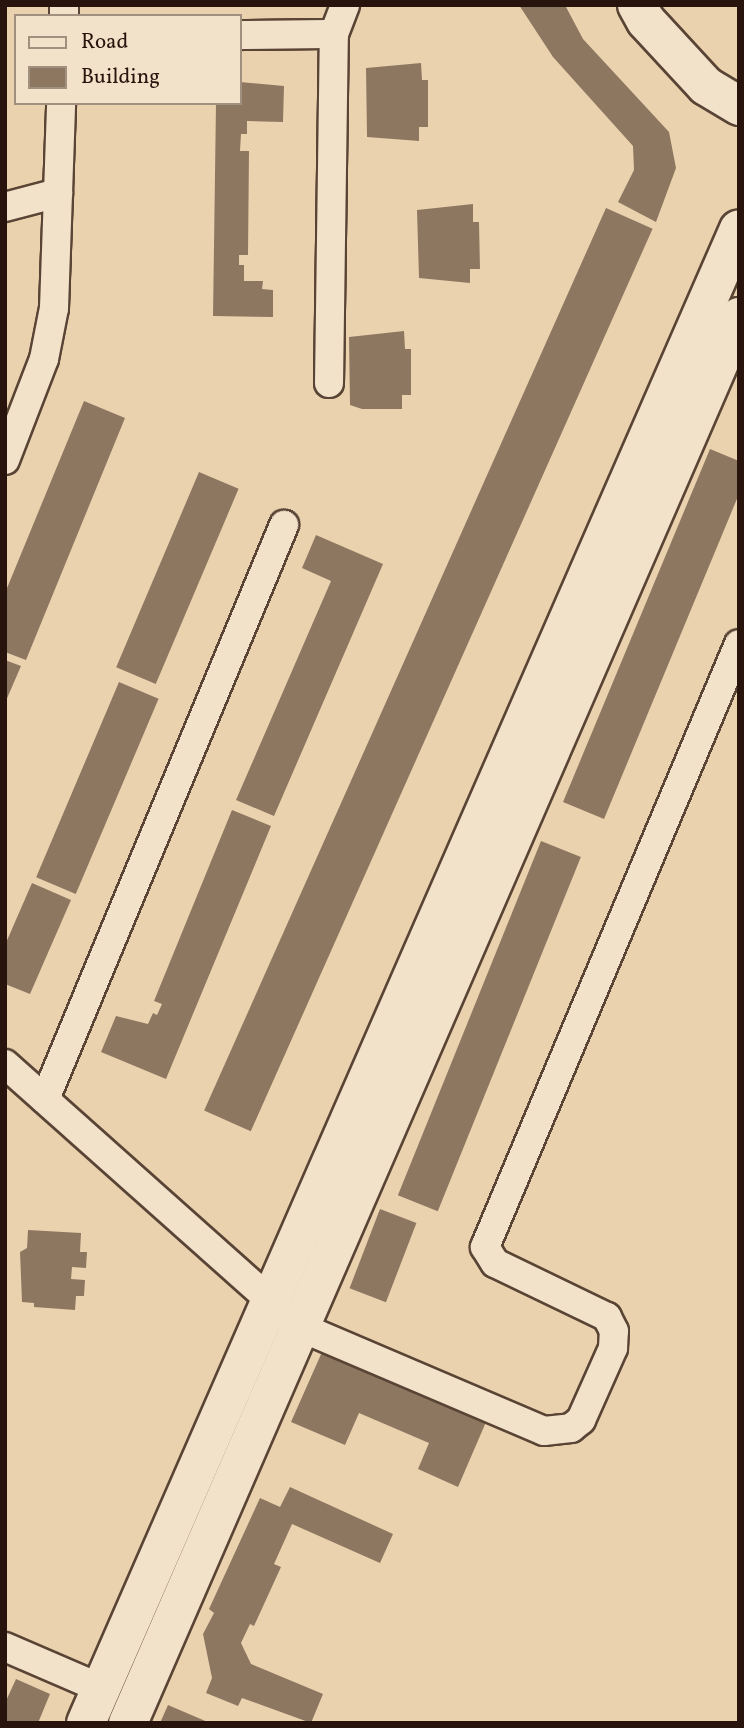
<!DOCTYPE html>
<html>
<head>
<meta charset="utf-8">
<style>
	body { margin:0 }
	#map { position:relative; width:744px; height:1728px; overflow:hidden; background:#ebd2ae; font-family:Vollkorn,serif }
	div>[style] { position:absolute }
	.building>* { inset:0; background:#8d7761; transform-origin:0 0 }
	.roads { filter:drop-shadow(2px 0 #594435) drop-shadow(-2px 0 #594435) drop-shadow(0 2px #594435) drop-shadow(0 -2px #594435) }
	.street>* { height:28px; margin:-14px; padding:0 14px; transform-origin:14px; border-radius:14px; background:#f2e2ca }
	.secondary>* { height:38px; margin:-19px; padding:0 19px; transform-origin:19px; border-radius:19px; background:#f2e2ca }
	span { translate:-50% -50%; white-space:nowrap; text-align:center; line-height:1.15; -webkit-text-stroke:5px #f2e2ca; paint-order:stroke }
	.frame { position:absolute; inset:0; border:7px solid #28140d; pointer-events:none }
	.legend { position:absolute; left:14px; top:14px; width:228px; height:91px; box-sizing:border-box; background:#f2e2ca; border:2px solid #a1907e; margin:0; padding:9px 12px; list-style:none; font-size:21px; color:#28140d }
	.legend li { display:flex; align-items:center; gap:14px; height:35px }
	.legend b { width:35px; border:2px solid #a1907e }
</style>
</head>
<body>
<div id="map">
	<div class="building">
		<div style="clip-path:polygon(519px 5px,565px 5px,583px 39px,669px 132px,676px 168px,656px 222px,618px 202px,634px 170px,633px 146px,553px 57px)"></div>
		<div style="clip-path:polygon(421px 63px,422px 80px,428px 80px,428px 127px,419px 127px,419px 141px,367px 137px,366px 68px)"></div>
		<div style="clip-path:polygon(240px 82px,284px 86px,283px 122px,247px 121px,247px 134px,241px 134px,240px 151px,249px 151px,248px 255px,239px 255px,239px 265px,244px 265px,244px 281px,263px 281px,262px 289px,273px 290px,273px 317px,213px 316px,216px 103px,240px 103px)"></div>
		<div style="clip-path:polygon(473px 204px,473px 222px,479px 222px,480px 269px,470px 269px,470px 283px,419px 278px,417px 210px)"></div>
		<div style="left:606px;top:208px;width:51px;height:988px;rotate:24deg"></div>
		<div style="clip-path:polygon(404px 331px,405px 349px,411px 349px,411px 395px,402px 395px,402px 409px,362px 409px,350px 405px,349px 337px)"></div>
		<div style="clip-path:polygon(84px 401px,125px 418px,26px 660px,5px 652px,5px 593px)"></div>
		<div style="clip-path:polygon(710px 449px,739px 461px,739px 494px,604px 819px,563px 802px)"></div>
		<div style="left:199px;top:472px;width:43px;height:212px;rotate:23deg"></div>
		<div style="clip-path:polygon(316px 535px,383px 564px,274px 816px,236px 800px,331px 581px,302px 568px)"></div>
		<div style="clip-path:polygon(5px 660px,21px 666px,5px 703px)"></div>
		<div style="left:119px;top:682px;width:43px;height:212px;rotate:23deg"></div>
		<div style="clip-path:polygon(232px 810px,271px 826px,166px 1079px,101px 1052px,116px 1016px,148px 1024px,153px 1013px,157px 1015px,162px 1004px,154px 1001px)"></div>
		<div style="left:541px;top:841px;width:43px;height:382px;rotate:22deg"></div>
		<div style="clip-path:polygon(32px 883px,71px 900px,30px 994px,5px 984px,5px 945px)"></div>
		<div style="left:380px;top:1209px;width:39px;height:85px;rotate:21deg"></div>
		<div style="clip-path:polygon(28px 1230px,81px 1233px,80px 1252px,87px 1252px,86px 1268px,72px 1267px,71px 1279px,85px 1280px,84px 1296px,76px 1296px,75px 1310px,34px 1307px,34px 1303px,22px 1302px,20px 1252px,27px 1248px)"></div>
		<div style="clip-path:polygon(322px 1352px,486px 1422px,458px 1487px,418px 1469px,429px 1443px,359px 1413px,345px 1445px,291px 1422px)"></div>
		<div style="clip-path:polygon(290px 1487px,393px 1534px,380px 1563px,292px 1524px,274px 1564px,281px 1567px,254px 1626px,250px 1624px,241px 1643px,251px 1664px,323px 1694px,311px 1723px,242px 1698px,238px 1706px,206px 1693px,212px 1678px,203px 1634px,214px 1613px,209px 1609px,260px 1498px,280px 1507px)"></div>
		<div style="clip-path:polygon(16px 1679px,50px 1694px,38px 1723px,5px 1723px,5px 1703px)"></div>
		<div style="clip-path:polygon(168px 1705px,210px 1723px,160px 1723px)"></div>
	</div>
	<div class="roads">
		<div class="street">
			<div style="left:64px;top:16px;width:11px;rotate:-90deg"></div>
			<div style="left:240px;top:35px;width:94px;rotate:-0.6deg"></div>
			<div style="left:5px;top:207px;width:55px;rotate:-14.8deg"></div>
			<div style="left:329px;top:383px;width:349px;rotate:-89.2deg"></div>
			<div style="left:334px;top:34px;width:31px;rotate:-69deg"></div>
			<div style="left:5px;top:460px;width:108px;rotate:-68.9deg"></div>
			<div style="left:44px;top:359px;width:52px;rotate:-78.9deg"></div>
			<div style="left:54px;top:308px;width:205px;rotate:-88deg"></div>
			<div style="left:5px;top:1064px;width:395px;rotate:41.7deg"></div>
			<div style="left:300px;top:1327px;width:265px;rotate:23.1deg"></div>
			<div style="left:544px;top:1431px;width:27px;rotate:-6deg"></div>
			<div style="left:571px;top:1428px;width:13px;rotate:-39deg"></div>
			<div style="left:581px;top:1420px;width:79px;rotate:-66deg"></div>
			<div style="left:613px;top:1348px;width:17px;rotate:-87deg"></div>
			<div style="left:614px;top:1331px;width:16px;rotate:-117deg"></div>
			<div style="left:607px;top:1317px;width:124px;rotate:-154.3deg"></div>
			<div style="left:495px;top:1263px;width:19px;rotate:-122deg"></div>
			<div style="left:485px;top:1247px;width:654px;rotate:-67.16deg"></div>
			<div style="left:45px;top:1099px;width:622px;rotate:-67.39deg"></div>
			<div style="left:5px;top:1647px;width:103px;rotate:23.3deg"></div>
		</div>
		<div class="secondary">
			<div style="left:637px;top:5px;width:18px;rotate:61deg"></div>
			<div style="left:646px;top:21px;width:88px;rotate:47.3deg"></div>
			<div style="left:706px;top:86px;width:39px;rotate:31deg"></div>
			<div style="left:86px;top:1723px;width:1630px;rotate:-66.39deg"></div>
			<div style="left:128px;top:1723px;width:1533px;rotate:-66.51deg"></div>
		</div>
	</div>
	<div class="frame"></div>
	<ul class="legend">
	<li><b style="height:9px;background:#f2e2ca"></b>Road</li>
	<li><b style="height:19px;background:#8d7761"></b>Building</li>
	</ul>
</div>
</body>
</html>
